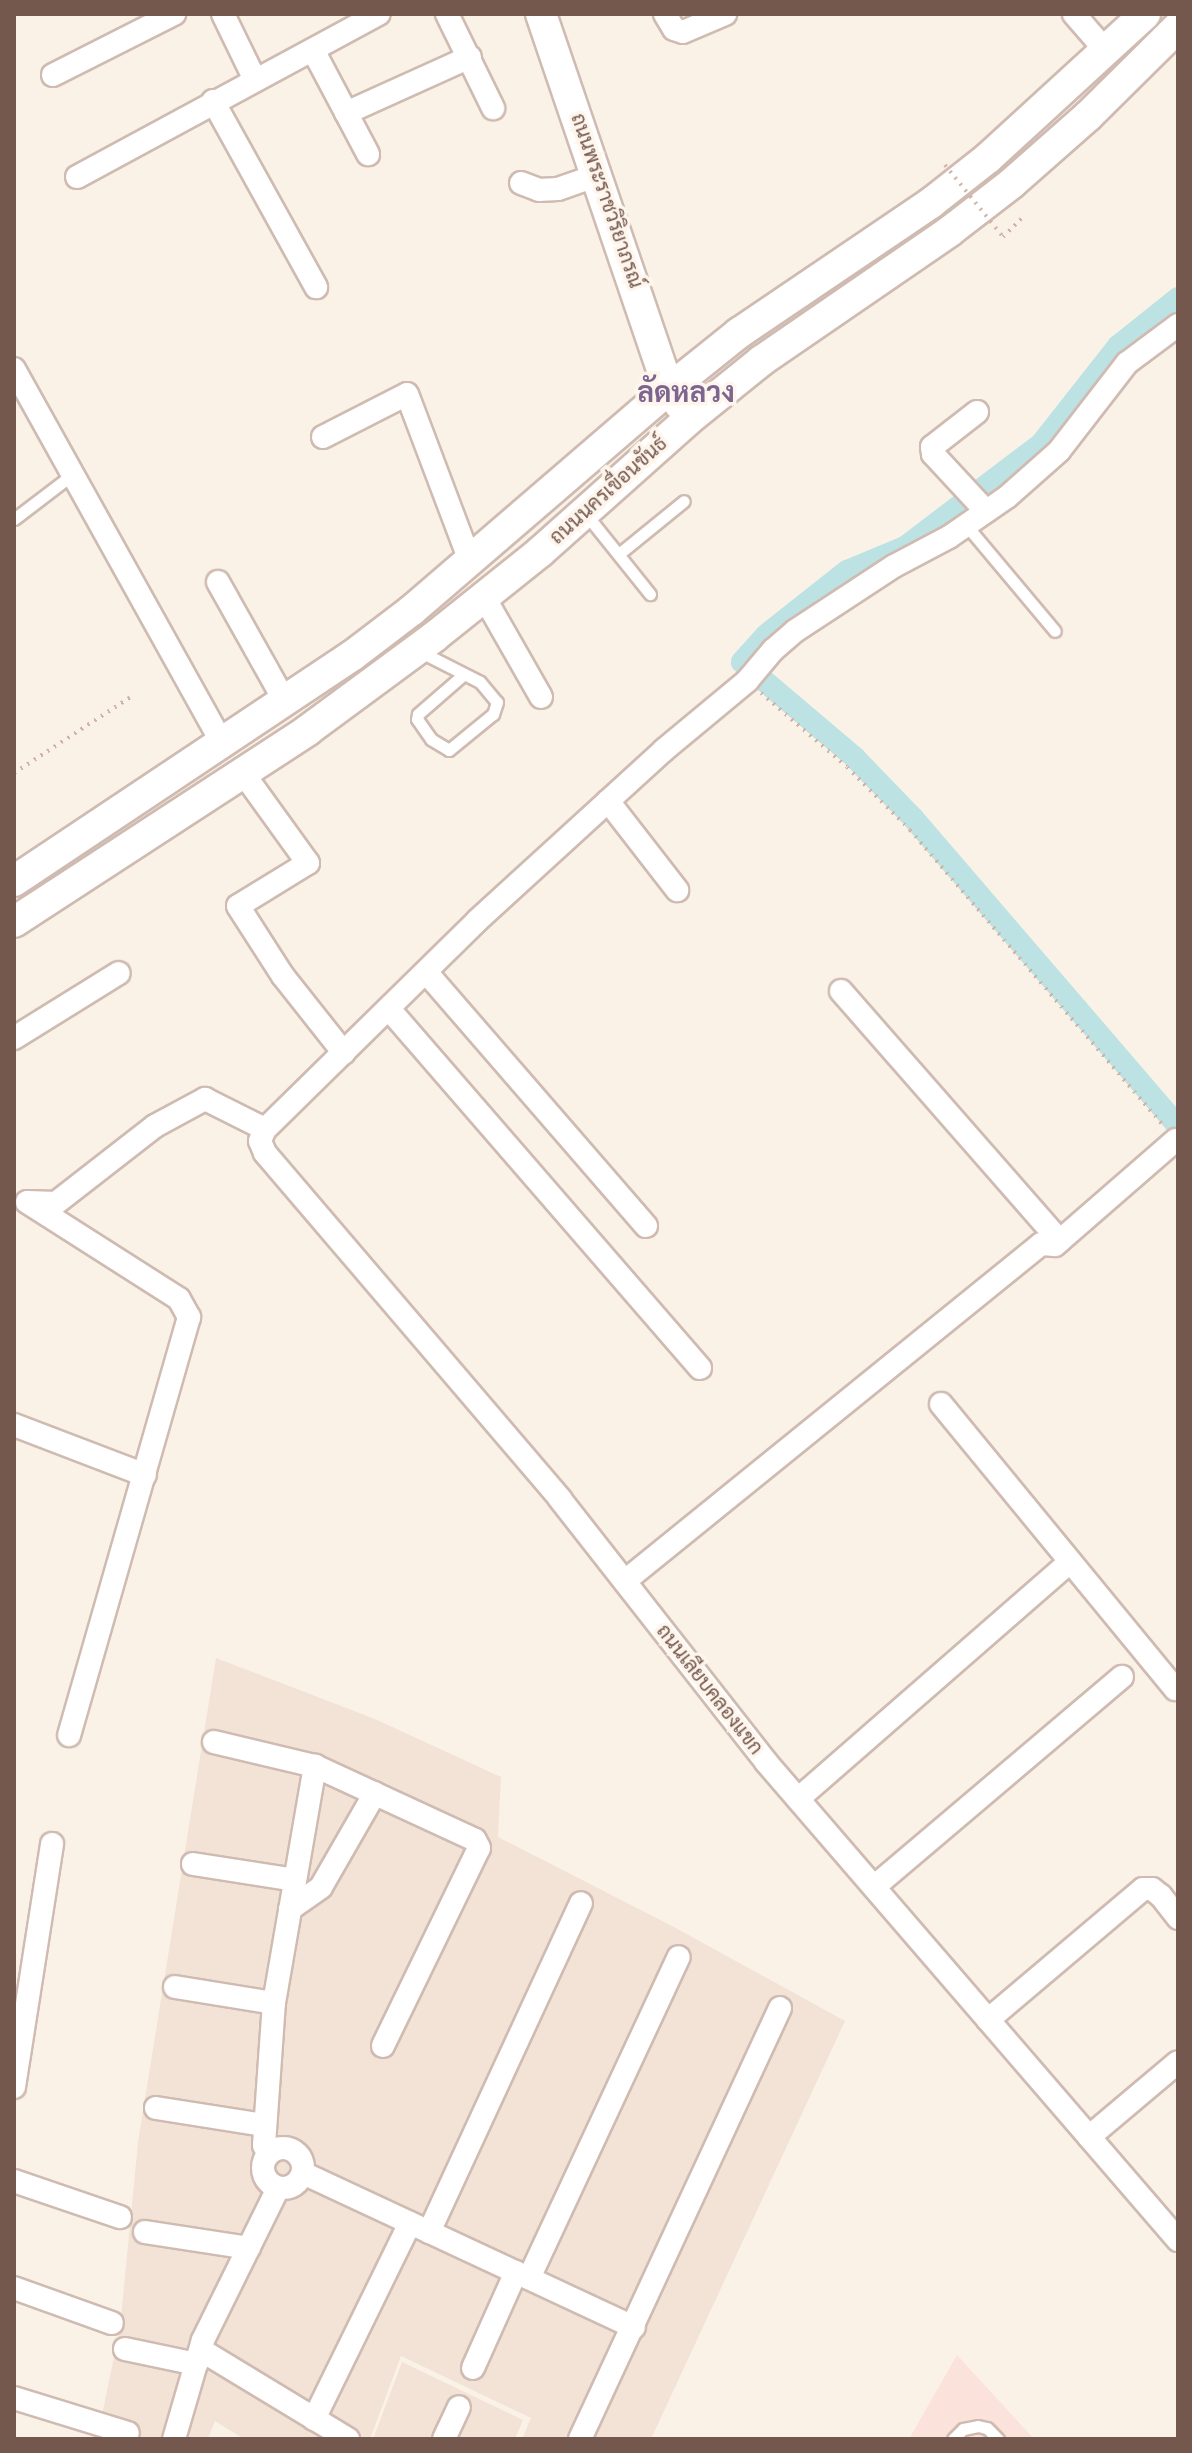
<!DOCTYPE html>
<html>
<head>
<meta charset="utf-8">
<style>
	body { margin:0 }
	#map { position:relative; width:1192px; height:2453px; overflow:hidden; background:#fbf2e7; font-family:"Source Sans 3",Sarabun,sans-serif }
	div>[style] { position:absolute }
	.residential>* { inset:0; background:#f2e3d6 }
	.commercial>* { inset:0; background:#fbe2db }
	.canal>* { height:22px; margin:-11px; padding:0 11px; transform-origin:11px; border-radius:11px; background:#bce2e4 }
	.path>* { height:4px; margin-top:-2px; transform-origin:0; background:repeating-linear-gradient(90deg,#d4b2a3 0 2px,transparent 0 8px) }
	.roads { filter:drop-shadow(2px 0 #cfbbb1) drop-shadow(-2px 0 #cfbbb1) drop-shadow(0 2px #cfbbb1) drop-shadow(0 -2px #cfbbb1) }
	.service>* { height:11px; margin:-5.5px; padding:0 5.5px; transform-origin:5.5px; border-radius:5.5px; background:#fff }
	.minor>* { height:22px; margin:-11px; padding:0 11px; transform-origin:11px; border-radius:11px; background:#fff }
	.minor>.ring { margin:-11px; padding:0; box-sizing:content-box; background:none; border:22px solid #fff; border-radius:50% }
	.secondary>* { height:30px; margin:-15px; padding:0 15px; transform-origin:15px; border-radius:15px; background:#fff }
	.path-bridge>* { height:4px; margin-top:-2px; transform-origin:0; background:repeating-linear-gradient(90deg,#d4b2a3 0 2px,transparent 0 8px) }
	span { translate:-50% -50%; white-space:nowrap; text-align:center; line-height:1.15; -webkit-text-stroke:7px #fef6ed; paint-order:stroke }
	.street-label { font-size:20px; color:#74574d }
	.district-label { font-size:28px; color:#7d6590; font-weight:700 }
	.frame { position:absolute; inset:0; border:16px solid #74574d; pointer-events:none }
</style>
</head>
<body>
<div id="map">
	<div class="residential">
		<div style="clip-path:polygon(216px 1658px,375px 1719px,501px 1777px,498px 1837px,674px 1927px,845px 2021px,651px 2439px,522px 2439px,531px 2418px,401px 2356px,370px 2439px,244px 2439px,215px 2421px,208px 2439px,97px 2439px,120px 2328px,138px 2142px)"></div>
		<div style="clip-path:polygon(402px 2362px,523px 2420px,515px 2439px,373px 2439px)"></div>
	</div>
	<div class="commercial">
		<div style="clip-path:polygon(957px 2355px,1034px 2439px,909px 2439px)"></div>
	</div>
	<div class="canal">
		<div style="left:1178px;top:298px;width:77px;rotate:141.3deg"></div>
		<div style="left:1118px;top:346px;width:125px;rotate:128.2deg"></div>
		<div style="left:1041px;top:444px;width:171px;rotate:142.9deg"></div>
		<div style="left:905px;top:547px;width:63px;rotate:157.5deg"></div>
		<div style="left:847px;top:571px;width:103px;rotate:141.7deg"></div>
		<div style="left:766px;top:635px;width:36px;rotate:132deg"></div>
		<div style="left:742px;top:662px;width:148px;rotate:40.3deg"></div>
		<div style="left:855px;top:758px;width:83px;rotate:46deg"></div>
		<div style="left:913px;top:818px;width:406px;rotate:49.3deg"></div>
	</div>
	<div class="path">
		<div style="left:1003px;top:237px;width:28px;rotate:-45deg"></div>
		<div style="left:761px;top:693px;width:113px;rotate:40.7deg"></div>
		<div style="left:847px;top:767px;width:89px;rotate:45deg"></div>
		<div style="left:910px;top:830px;width:389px;rotate:49.4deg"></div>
		<div style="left:14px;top:773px;width:141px;rotate:-33.1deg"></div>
	</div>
	<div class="roads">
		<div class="service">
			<div style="left:585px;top:513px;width:104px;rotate:51.3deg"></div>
			<div style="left:14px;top:519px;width:74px;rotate:-37.3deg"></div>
			<div style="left:966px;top:525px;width:138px;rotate:50deg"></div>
			<div style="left:620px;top:553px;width:82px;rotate:-39.1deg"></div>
			<div style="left:419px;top:651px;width:68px;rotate:26.9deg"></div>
			<div style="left:480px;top:682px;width:26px;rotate:50deg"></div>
			<div style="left:497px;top:702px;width:13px;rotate:108deg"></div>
			<div style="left:493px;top:714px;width:57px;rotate:140.7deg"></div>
			<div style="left:449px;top:750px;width:21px;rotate:-149deg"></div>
			<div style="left:431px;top:739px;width:24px;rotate:-125deg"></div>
			<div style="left:417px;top:719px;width:5px;rotate:-79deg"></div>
			<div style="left:418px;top:714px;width:60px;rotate:-40.9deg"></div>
			<div style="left:953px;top:2439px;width:14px;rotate:-45deg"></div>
			<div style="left:963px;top:2429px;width:15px;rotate:-11deg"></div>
			<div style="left:978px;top:2426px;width:9px;rotate:13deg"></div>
			<div style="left:987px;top:2428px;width:16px;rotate:45deg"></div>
		</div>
		<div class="minor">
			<div style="left:223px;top:14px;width:73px;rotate:64.1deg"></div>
			<div style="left:447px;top:14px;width:105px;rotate:63.9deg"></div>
			<div style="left:665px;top:14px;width:17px;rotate:59deg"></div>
			<div style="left:674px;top:29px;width:9px;rotate:18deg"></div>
			<div style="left:683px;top:32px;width:46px;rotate:-23.2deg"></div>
			<div style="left:1074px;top:14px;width:49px;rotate:49.1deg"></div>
			<div style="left:313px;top:50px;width:118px;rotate:62.1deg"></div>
			<div style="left:53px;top:75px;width:136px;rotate:-26.8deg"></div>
			<div style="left:213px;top:101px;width:213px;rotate:61deg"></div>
			<div style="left:346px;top:113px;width:136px;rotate:-24.3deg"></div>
			<div style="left:77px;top:177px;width:343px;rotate:-28.4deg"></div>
			<div style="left:521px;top:183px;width:19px;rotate:21deg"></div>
			<div style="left:539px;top:190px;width:19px;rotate:-3deg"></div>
			<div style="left:558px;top:189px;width:42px;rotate:-19.3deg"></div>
			<div style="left:1178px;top:325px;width:64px;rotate:143.3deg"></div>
			<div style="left:1127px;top:363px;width:111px;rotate:127.7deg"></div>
			<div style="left:1059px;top:451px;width:69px;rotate:138.5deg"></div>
			<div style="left:1007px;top:497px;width:70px;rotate:145.4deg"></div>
			<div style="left:949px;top:537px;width:62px;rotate:152.2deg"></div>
			<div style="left:894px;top:566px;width:118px;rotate:146.7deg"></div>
			<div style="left:795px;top:631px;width:29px;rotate:139deg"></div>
			<div style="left:773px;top:650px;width:40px;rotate:130deg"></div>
			<div style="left:747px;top:681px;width:108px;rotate:140.3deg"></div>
			<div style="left:664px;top:750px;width:253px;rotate:137.6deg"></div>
			<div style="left:477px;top:921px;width:297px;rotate:135.5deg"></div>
			<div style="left:265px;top:1129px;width:13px;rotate:113deg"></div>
			<div style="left:260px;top:1141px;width:13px;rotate:67deg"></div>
			<div style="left:265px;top:1153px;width:455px;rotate:49.5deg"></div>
			<div style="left:560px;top:1499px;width:334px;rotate:51.9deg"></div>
			<div style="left:766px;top:1762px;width:631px;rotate:49.24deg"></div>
			<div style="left:14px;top:369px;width:429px;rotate:60.9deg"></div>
			<div style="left:977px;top:412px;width:57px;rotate:142.1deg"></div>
			<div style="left:932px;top:447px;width:7px;rotate:82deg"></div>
			<div style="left:933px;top:454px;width:78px;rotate:47.1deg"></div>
			<div style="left:323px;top:437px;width:94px;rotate:-27.1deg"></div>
			<div style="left:407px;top:394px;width:178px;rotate:69.3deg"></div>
			<div style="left:218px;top:582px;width:139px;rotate:60.7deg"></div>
			<div style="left:484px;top:597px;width:115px;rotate:60.3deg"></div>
			<div style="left:243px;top:773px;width:111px;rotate:54.2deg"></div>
			<div style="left:308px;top:863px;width:82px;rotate:148.4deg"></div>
			<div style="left:238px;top:906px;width:83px;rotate:57.3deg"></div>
			<div style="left:283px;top:976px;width:98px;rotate:51.6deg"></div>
			<div style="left:608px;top:801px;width:113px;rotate:52.2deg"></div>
			<div style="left:426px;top:972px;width:336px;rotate:49.1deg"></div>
			<div style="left:841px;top:991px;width:332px;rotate:48.8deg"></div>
			<div style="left:389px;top:1009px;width:475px;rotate:49.1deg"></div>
			<div style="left:14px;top:1038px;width:123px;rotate:-31.8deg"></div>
			<div style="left:27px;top:1202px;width:180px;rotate:32.5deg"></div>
			<div style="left:179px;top:1299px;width:21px;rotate:61deg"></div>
			<div style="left:189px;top:1317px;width:435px;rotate:106deg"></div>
			<div style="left:28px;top:1202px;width:28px;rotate:2deg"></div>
			<div style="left:56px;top:1203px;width:125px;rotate:-37.9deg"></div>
			<div style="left:155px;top:1126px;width:57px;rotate:-28.4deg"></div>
			<div style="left:205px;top:1099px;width:67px;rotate:26.6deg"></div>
			<div style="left:941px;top:1404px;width:369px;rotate:50.6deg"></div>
			<div style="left:14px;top:1425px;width:140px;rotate:20.9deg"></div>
			<div style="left:625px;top:1581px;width:535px;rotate:-39.01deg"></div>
			<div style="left:1041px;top:1244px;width:14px;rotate:4deg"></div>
			<div style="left:1055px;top:1245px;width:160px;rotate:-41deg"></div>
			<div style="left:214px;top:1742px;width:104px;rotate:13.4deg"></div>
			<div style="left:315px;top:1766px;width:176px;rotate:24.8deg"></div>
			<div style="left:475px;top:1840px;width:9px;rotate:63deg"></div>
			<div style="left:479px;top:1848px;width:220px;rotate:115.9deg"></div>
			<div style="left:798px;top:1799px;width:361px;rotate:-41.1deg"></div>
			<div style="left:193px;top:1864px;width:103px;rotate:8.9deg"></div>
			<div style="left:874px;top:1887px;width:325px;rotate:-40.3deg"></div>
			<div style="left:290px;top:1909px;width:38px;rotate:-35deg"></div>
			<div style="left:321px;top:1887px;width:108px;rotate:-60.1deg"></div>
			<div style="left:175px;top:1987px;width:100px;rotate:9.2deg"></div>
			<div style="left:988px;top:2020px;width:203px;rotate:-40.2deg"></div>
			<div style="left:1143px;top:1889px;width:9px"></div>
			<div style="left:1152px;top:1889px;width:11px;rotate:38deg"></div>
			<div style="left:1161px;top:1896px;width:28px;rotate:52deg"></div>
			<div style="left:14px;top:2087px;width:246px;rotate:-81.1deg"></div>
			<div style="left:156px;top:2108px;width:110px;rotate:8.9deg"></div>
			<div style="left:1089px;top:2137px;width:116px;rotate:-40.1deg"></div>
			<div class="ring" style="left:263px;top:2148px;width:18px;height:18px"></div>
			<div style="left:268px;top:2154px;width:10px;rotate:-114deg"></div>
			<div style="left:264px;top:2145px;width:142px;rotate:-86deg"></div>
			<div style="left:274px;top:2003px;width:241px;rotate:-80.2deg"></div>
			<div style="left:303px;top:2173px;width:365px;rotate:25deg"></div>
			<div style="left:14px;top:2181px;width:112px;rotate:18.8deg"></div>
			<div style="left:145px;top:2232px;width:105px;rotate:8.7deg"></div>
			<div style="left:429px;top:2232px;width:362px;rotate:-65.2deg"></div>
			<div style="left:529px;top:2278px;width:354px;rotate:-65deg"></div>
			<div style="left:14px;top:2288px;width:104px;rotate:19.7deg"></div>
			<div style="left:125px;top:2349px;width:73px;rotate:11.9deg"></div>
			<div style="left:201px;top:2350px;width:172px;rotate:31.2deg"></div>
			<div style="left:473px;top:2368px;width:105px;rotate:-65.9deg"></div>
			<div style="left:14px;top:2398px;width:119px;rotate:17.1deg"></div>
			<div style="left:314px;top:2419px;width:218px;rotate:-63.9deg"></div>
			<div style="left:174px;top:2439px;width:103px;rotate:-73.7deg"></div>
			<div style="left:203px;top:2340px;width:169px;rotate:-63.7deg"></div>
			<div style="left:444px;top:2439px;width:35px;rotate:-65deg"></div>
			<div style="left:580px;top:2439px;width:475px;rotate:-65.1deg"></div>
		</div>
		<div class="secondary">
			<div style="left:541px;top:14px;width:396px;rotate:71.2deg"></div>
			<div style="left:669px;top:389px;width:18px;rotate:56deg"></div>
			<div style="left:14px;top:881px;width:407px;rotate:-33.7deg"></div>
			<div style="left:353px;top:655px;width:74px;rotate:-37.3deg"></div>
			<div style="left:412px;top:610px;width:339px;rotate:-40.7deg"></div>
			<div style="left:669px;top:389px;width:90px;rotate:-38.7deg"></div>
			<div style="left:739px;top:333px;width:232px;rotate:-34.1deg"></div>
			<div style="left:931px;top:203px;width:73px;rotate:-38.3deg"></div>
			<div style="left:988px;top:158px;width:213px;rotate:-42.5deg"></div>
			<div style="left:14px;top:922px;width:351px;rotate:-33.1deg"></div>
			<div style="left:308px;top:730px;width:157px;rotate:-36.4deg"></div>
			<div style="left:434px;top:637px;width:136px;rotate:-38.7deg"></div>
			<div style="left:540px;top:552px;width:198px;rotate:-41.7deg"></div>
			<div style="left:688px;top:420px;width:94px;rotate:-38.9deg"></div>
			<div style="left:761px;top:361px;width:229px;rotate:-34.5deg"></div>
			<div style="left:950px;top:231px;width:78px;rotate:-37.7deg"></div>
			<div style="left:1012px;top:183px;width:101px;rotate:-41.4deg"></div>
			<div style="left:1088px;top:116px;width:127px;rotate:-44.7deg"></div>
		</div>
	</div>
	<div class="path-bridge">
		<div style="left:945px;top:165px;width:92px;rotate:51.1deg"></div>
	</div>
	<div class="street-label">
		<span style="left:606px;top:201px;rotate:71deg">ถนนพระราชวิริยาภรณ์</span>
		<span style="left:609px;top:491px;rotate:-42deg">ถนนนครเขื่อนขันธ์</span>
		<span style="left:709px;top:1690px;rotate:52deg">ถนนเลียบคลองแขก</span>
	</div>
	<div class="district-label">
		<span style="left:686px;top:393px">ลัดหลวง</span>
	</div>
	<div class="frame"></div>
</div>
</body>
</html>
